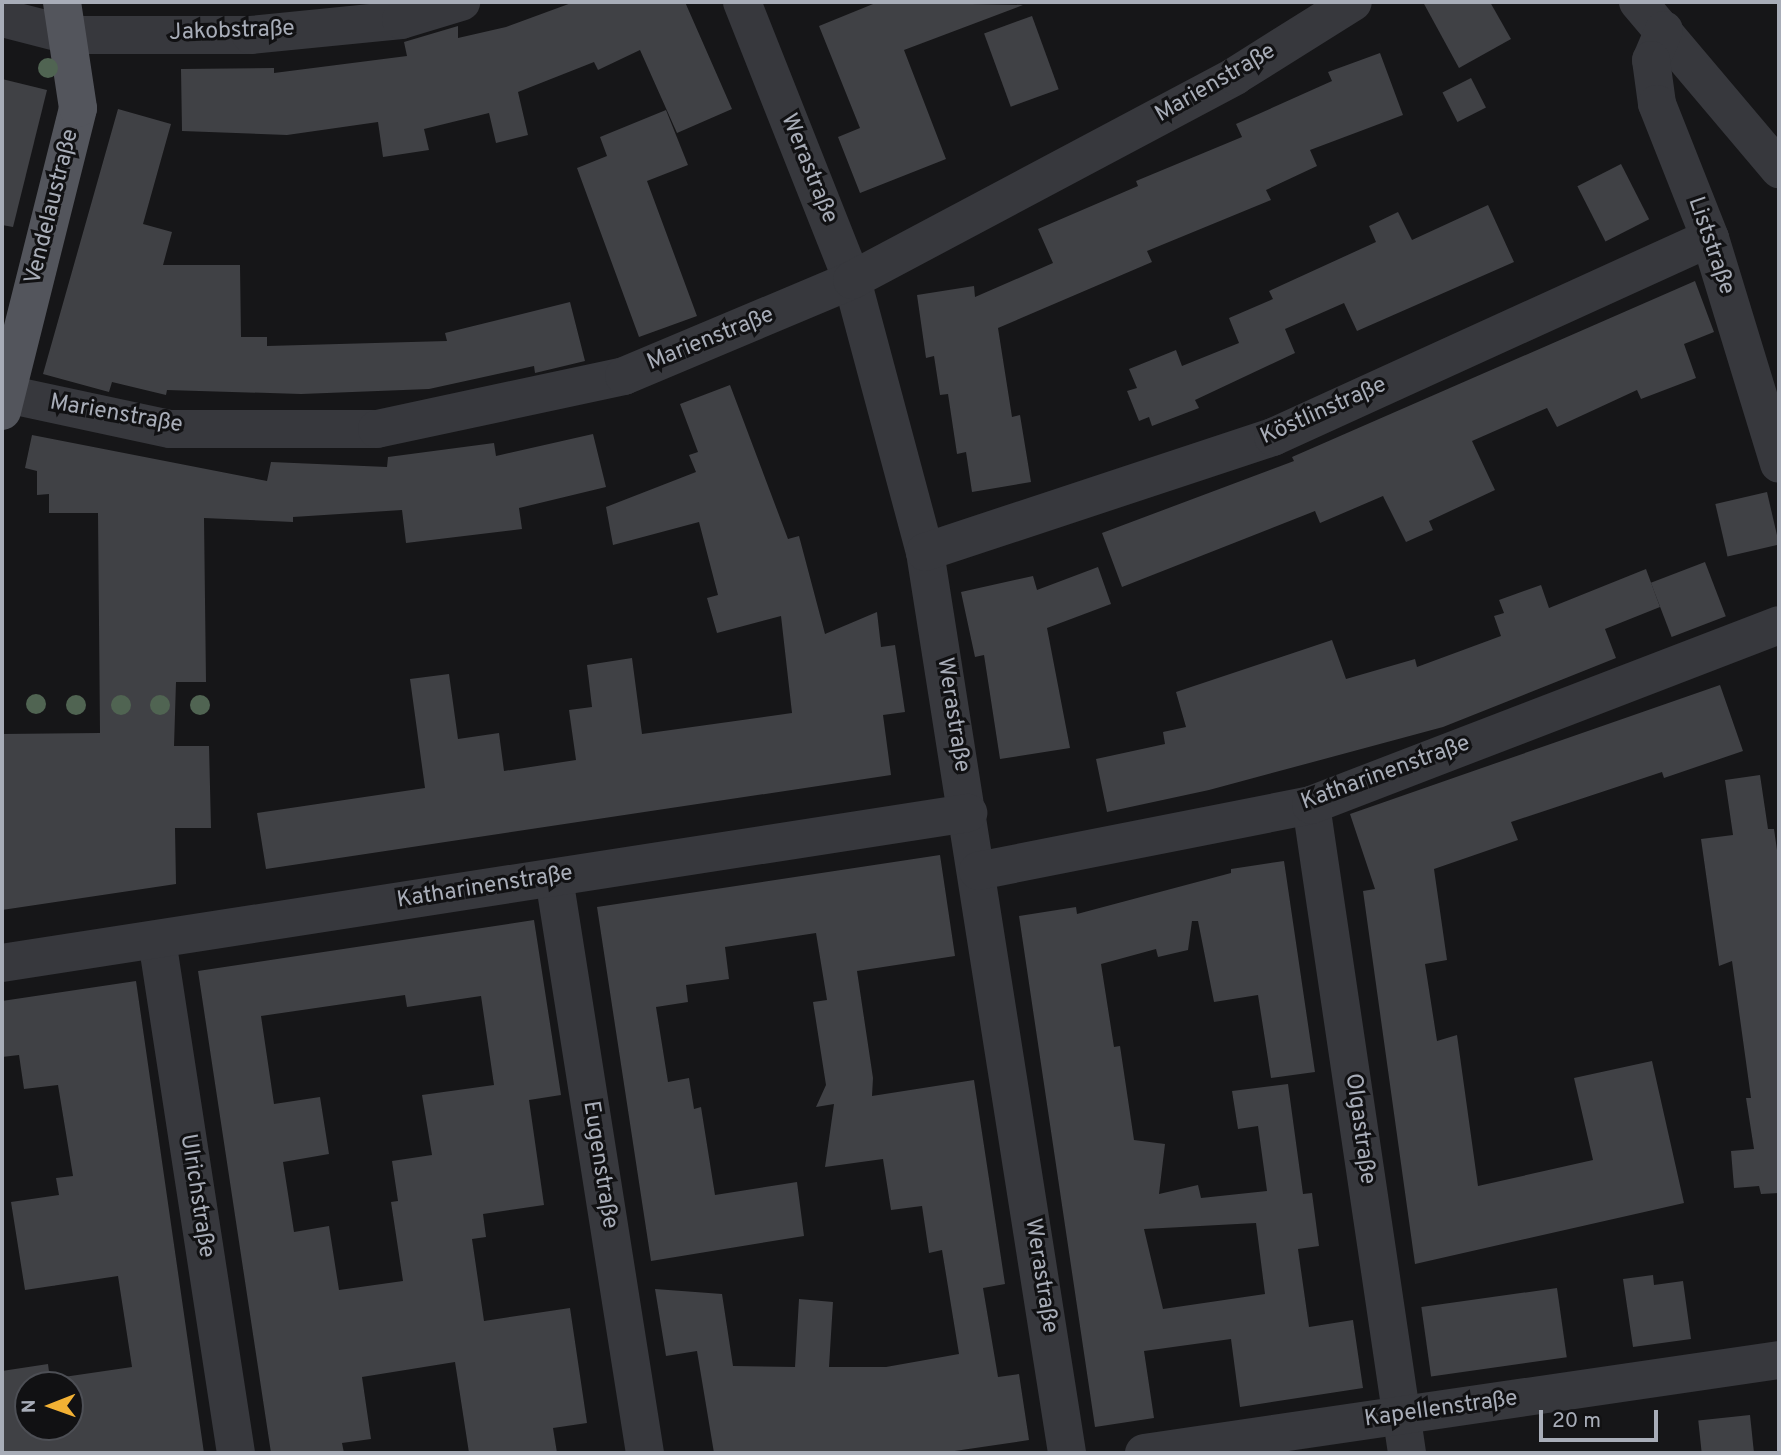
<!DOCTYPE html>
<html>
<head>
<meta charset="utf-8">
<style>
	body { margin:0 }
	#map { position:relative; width:1781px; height:1455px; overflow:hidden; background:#161618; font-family:Overpass,sans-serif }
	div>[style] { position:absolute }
	.building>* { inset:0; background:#404145; transform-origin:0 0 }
	.street>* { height:38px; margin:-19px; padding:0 19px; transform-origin:19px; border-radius:19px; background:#37383d }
	.primary>* { height:38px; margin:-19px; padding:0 19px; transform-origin:19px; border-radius:19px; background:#53555c }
	.trees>* { width:20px; height:20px; margin:-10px; border-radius:50%; background:#506452 }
	span { translate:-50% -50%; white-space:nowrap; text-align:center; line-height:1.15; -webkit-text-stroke:6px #111113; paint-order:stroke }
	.street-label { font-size:23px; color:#a8adb8 }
	.frame { position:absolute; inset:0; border:4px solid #a8adb8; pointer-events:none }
	.north { position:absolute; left:14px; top:1371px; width:70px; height:70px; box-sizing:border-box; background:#111113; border:2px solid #4d4f55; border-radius:50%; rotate:269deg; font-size:19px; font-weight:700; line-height:28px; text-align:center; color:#a8adb8 }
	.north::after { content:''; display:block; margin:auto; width:24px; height:32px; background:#f2b134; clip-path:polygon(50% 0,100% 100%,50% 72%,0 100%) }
	.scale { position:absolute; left:1539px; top:1410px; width:119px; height:32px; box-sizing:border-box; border:4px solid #a8adb8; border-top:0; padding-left:9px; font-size:21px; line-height:24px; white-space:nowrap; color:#a8adb8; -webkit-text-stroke:5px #111113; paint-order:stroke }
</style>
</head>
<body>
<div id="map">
	<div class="building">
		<div style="clip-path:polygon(574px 2px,685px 2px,732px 109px,677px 133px,640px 50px,598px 70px,594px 62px,518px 92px,528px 135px,496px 143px,489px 113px,424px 129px,429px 150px,383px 157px,378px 122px,287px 135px,182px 131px,181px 69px,274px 68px,274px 73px,407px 56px,404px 42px,458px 26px,458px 38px,506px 27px)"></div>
		<div style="clip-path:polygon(878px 2px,1023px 5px,904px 50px,946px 159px,860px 193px,838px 137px,860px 128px,819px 26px)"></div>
		<div style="clip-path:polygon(1423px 2px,1490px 2px,1511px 39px,1459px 68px)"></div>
		<div style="left:1032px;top:16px;width:78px;height:51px;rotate:70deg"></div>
		<div style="clip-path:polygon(1380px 53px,1403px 115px,1310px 150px,1317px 166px,1266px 190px,1271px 200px,1147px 251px,1152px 262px,998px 328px,1012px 417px,1020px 415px,1031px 482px,972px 492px,966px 452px,957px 454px,948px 394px,940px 395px,934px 356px,926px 358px,917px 295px,974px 286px,975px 297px,1053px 263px,1038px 229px,1138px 186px,1136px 181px,1242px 137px,1236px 124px,1332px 81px,1328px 72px)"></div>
		<div style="left:1471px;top:78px;width:33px;height:32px;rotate:63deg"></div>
		<div style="clip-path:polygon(2px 79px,47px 90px,13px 227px,2px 225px)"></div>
		<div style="clip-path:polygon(118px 109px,171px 124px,143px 224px,172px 232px,163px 265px,240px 265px,241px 337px,267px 337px,267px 346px,447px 341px,445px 333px,570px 302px,585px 361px,535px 373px,534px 366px,429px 389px,301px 394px,167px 390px,166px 395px,112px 382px,109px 392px,43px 374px)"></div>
		<div style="clip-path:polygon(666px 110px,688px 165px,647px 181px,697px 316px,639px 337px,577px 168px,607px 156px,600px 137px)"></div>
		<div style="left:1621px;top:164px;width:62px;height:49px;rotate:63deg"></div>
		<div style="clip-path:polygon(1488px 205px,1514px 262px,1357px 331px,1344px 303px,1285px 329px,1295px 353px,1195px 400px,1199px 408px,1152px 426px,1149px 417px,1139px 421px,1127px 391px,1137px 388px,1129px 369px,1176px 350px,1182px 366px,1239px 343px,1229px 318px,1273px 299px,1269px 291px,1376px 242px,1369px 226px,1398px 212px,1412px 240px)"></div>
		<div style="clip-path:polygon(1695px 281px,1714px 332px,1684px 344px,1696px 378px,1641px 399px,1637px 390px,1557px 427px,1547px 408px,1472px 441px,1495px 490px,1429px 521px,1433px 530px,1406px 542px,1383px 496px,1320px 523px,1315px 511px,1122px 587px,1102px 533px,1294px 461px,1292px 457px)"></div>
		<div style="clip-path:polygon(730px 385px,788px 539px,799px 536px,825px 634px,877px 612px,881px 647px,895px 645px,905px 712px,883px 715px,891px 775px,266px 869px,257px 813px,425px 788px,410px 679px,449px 674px,458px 739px,499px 733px,504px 771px,576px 760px,569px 710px,592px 707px,587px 665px,632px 658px,642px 734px,792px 713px,781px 616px,717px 633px,707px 598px,718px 595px,699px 522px,613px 545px,606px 507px,696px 472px,689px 455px,698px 452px,680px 404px)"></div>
		<div style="clip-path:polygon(593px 434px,606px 487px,519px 508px,522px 529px,406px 543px,402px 510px,293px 517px,293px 522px,204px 518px,206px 682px,176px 682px,174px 746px,209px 746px,211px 828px,175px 828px,176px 884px,2px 910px,2px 734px,100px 733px,98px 513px,49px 513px,49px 494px,37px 495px,37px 471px,25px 468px,32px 435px,267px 481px,271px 462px,387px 467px,388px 457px,494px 443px,496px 456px)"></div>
		<div style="left:1767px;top:492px;width:54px;height:53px;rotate:77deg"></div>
		<div style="left:1705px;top:562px;width:58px;height:58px;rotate:69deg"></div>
		<div style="clip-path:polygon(1098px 567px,1111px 604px,1047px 628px,1070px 748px,1000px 759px,984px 655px,975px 657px,961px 592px,1033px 576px,1037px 590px)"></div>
		<div style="clip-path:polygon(1646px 569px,1660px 607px,1605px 629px,1616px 658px,1443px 727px,1209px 790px,1107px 812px,1096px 759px,1165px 744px,1163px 732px,1186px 727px,1176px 692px,1332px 640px,1346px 679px,1415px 659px,1417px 667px,1501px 636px,1494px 616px,1504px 613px,1499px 600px,1541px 585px,1549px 608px)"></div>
		<div style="clip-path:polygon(1720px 685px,1743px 751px,1664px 778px,1662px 772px,1511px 822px,1518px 840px,1434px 869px,1447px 960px,1425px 964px,1437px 1041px,1457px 1035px,1478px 1186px,1593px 1160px,1574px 1078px,1652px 1061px,1684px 1203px,1415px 1264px,1363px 891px,1375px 889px,1350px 814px)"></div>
		<div style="clip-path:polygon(1760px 775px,1768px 829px,1774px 829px,1779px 864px,1779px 1193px,1761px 1194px,1759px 1186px,1734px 1188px,1731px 1151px,1754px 1149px,1746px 1098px,1751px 1098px,1732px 961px,1719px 966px,1701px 839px,1733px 835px,1725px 780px)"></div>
		<div style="clip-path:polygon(940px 855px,955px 956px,857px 971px,873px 1078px,872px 1096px,974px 1080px,1005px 1284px,983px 1288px,998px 1377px,1019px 1374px,1029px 1440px,941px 1453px,714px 1453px,697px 1351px,666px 1356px,655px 1289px,722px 1294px,733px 1366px,795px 1367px,799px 1299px,833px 1302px,829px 1367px,886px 1367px,959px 1354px,942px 1250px,929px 1253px,922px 1206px,891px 1210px,883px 1159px,825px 1167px,834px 1104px,816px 1107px,826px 1085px,813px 1002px,827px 1000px,816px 933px,725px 947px,729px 979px,686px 985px,688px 1002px,656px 1007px,668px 1082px,689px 1078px,694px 1109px,701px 1107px,715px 1195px,797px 1182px,804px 1236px,651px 1261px,597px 907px)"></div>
		<div style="clip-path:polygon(evenodd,1284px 861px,1315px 1072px,1271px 1078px,1258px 995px,1214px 1002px,1198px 921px,1192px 921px,1188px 950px,1158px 957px,1156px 949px,1101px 964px,1114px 1047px,1120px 1046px,1134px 1140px,1165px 1144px,1159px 1194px,1198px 1185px,1201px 1198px,1267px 1191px,1258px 1126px,1238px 1129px,1232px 1091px,1288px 1084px,1303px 1194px,1312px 1193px,1319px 1246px,1298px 1249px,1309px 1327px,1353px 1320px,1363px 1388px,1240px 1407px,1231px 1339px,1144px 1351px,1154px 1418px,1095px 1427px,1019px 916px,1076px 907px,1077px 914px,1231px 873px,1231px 869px,1284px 861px,1256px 1223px,1265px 1294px,1163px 1309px,1144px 1229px,1256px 1223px)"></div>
		<div style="clip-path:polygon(evenodd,534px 920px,561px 1095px,529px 1100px,544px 1205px,483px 1214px,486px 1237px,472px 1239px,484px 1321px,570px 1308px,587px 1423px,553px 1428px,557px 1453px,469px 1453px,455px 1362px,362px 1377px,371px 1439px,342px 1443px,344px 1453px,271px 1453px,198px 971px,534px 920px,405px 995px,407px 1007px,481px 996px,494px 1085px,422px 1095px,432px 1155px,392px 1161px,398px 1201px,391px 1202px,403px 1281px,339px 1290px,329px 1226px,294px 1232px,283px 1162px,329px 1154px,320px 1097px,274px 1104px,261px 1016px,405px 995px)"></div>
		<div style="clip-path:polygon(evenodd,136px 981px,204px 1453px,2px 1453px,2px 1371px,48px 1364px,50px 1379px,132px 1367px,118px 1276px,25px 1290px,11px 1202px,59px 1195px,56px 1178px,73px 1176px,58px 1085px,24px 1089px,19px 1055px,2px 1057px,2px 1001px,136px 981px,28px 1385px,70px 1385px,70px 1427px,28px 1427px,28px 1385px)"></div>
		<div style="clip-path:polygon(1653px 1275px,1654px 1285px,1683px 1281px,1691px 1339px,1633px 1347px,1623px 1279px)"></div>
		<div style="left:1557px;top:1288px;width:70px;height:137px;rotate:82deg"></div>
		<div style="left:1750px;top:1415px;width:38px;height:52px;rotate:84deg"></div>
	</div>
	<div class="street">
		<div style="left:742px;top:2px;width:299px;rotate:68.4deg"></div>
		<div style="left:852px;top:280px;width:282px;rotate:75deg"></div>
		<div style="left:925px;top:552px;width:912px;rotate:81.04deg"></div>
		<div style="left:1638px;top:2px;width:219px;rotate:49.8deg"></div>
		<div style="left:2px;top:18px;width:68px;rotate:14.4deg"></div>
		<div style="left:68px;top:35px;width:183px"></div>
		<div style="left:251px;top:35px;width:151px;rotate:-5.7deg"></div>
		<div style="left:401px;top:20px;width:63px;rotate:-16.7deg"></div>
		<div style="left:1664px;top:30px;width:33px;rotate:113deg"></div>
		<div style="left:1651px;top:60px;width:44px;rotate:82.2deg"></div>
		<div style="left:1657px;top:104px;width:144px;rotate:68.4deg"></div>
		<div style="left:1710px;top:238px;width:236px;rotate:73deg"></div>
		<div style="left:2px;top:393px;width:172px;rotate:12.1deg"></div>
		<div style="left:170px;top:429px;width:207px"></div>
		<div style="left:377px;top:429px;width:253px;rotate:-12.1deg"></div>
		<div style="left:624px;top:376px;width:247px;rotate:-22.8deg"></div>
		<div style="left:852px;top:280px;width:434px;rotate:-28deg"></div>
		<div style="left:1235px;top:76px;width:139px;rotate:-32.1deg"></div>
		<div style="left:925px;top:552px;width:367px;rotate:-18.3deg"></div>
		<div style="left:1273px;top:437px;width:480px;rotate:-24.5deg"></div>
		<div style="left:1311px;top:805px;width:655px;rotate:81.57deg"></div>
		<div style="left:978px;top:871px;width:339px;rotate:-11.2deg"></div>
		<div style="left:1311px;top:805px;width:501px;rotate:-21.04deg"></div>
		<div style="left:554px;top:878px;width:582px;rotate:81.01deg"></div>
		<div style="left:157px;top:940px;width:519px;rotate:81.25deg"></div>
		<div style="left:2px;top:963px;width:978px;rotate:-8.83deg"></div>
		<div style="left:1144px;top:1453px;width:642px;rotate:-8.33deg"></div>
	</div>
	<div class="primary">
		<div style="left:2px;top:411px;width:312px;rotate:-75.9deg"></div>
		<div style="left:78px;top:108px;width:107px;rotate:-98.6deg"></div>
	</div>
	<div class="trees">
		<div style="left:48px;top:68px"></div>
		<div style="left:36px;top:704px"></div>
		<div style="left:76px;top:705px"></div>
		<div style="left:121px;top:705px"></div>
		<div style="left:160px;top:705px"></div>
		<div style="left:200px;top:705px"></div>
	</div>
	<div class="street-label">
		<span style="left:232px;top:32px;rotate:-2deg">Jakobstraße</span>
		<span style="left:1216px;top:84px;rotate:-30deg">Marienstraße</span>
		<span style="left:808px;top:169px;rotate:68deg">Werastraße</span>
		<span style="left:53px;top:207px;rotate:-76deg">Vendelaustraße</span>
		<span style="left:1710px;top:246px;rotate:71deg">Liststraße</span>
		<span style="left:711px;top:340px;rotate:-22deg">Marienstraße</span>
		<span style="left:1324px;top:412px;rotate:-24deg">Köstlinstraße</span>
		<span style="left:116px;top:415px;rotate:10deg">Marienstraße</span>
		<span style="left:952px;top:715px;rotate:81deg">Werastraße</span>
		<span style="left:1386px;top:774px;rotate:-20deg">Katharinenstraße</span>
		<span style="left:485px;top:888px;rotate:-9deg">Katharinenstraße</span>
		<span style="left:1359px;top:1129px;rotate:82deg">Olgastraße</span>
		<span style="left:599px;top:1165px;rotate:81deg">Eugenstraße</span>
		<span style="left:196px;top:1196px;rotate:81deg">Ulrichstraße</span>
		<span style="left:1040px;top:1276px;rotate:81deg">Werastraße</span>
		<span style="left:1441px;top:1410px;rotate:-8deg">Kapellenstraße</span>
	</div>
	<div class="frame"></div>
	<div class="north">N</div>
	<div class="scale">20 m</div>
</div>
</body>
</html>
